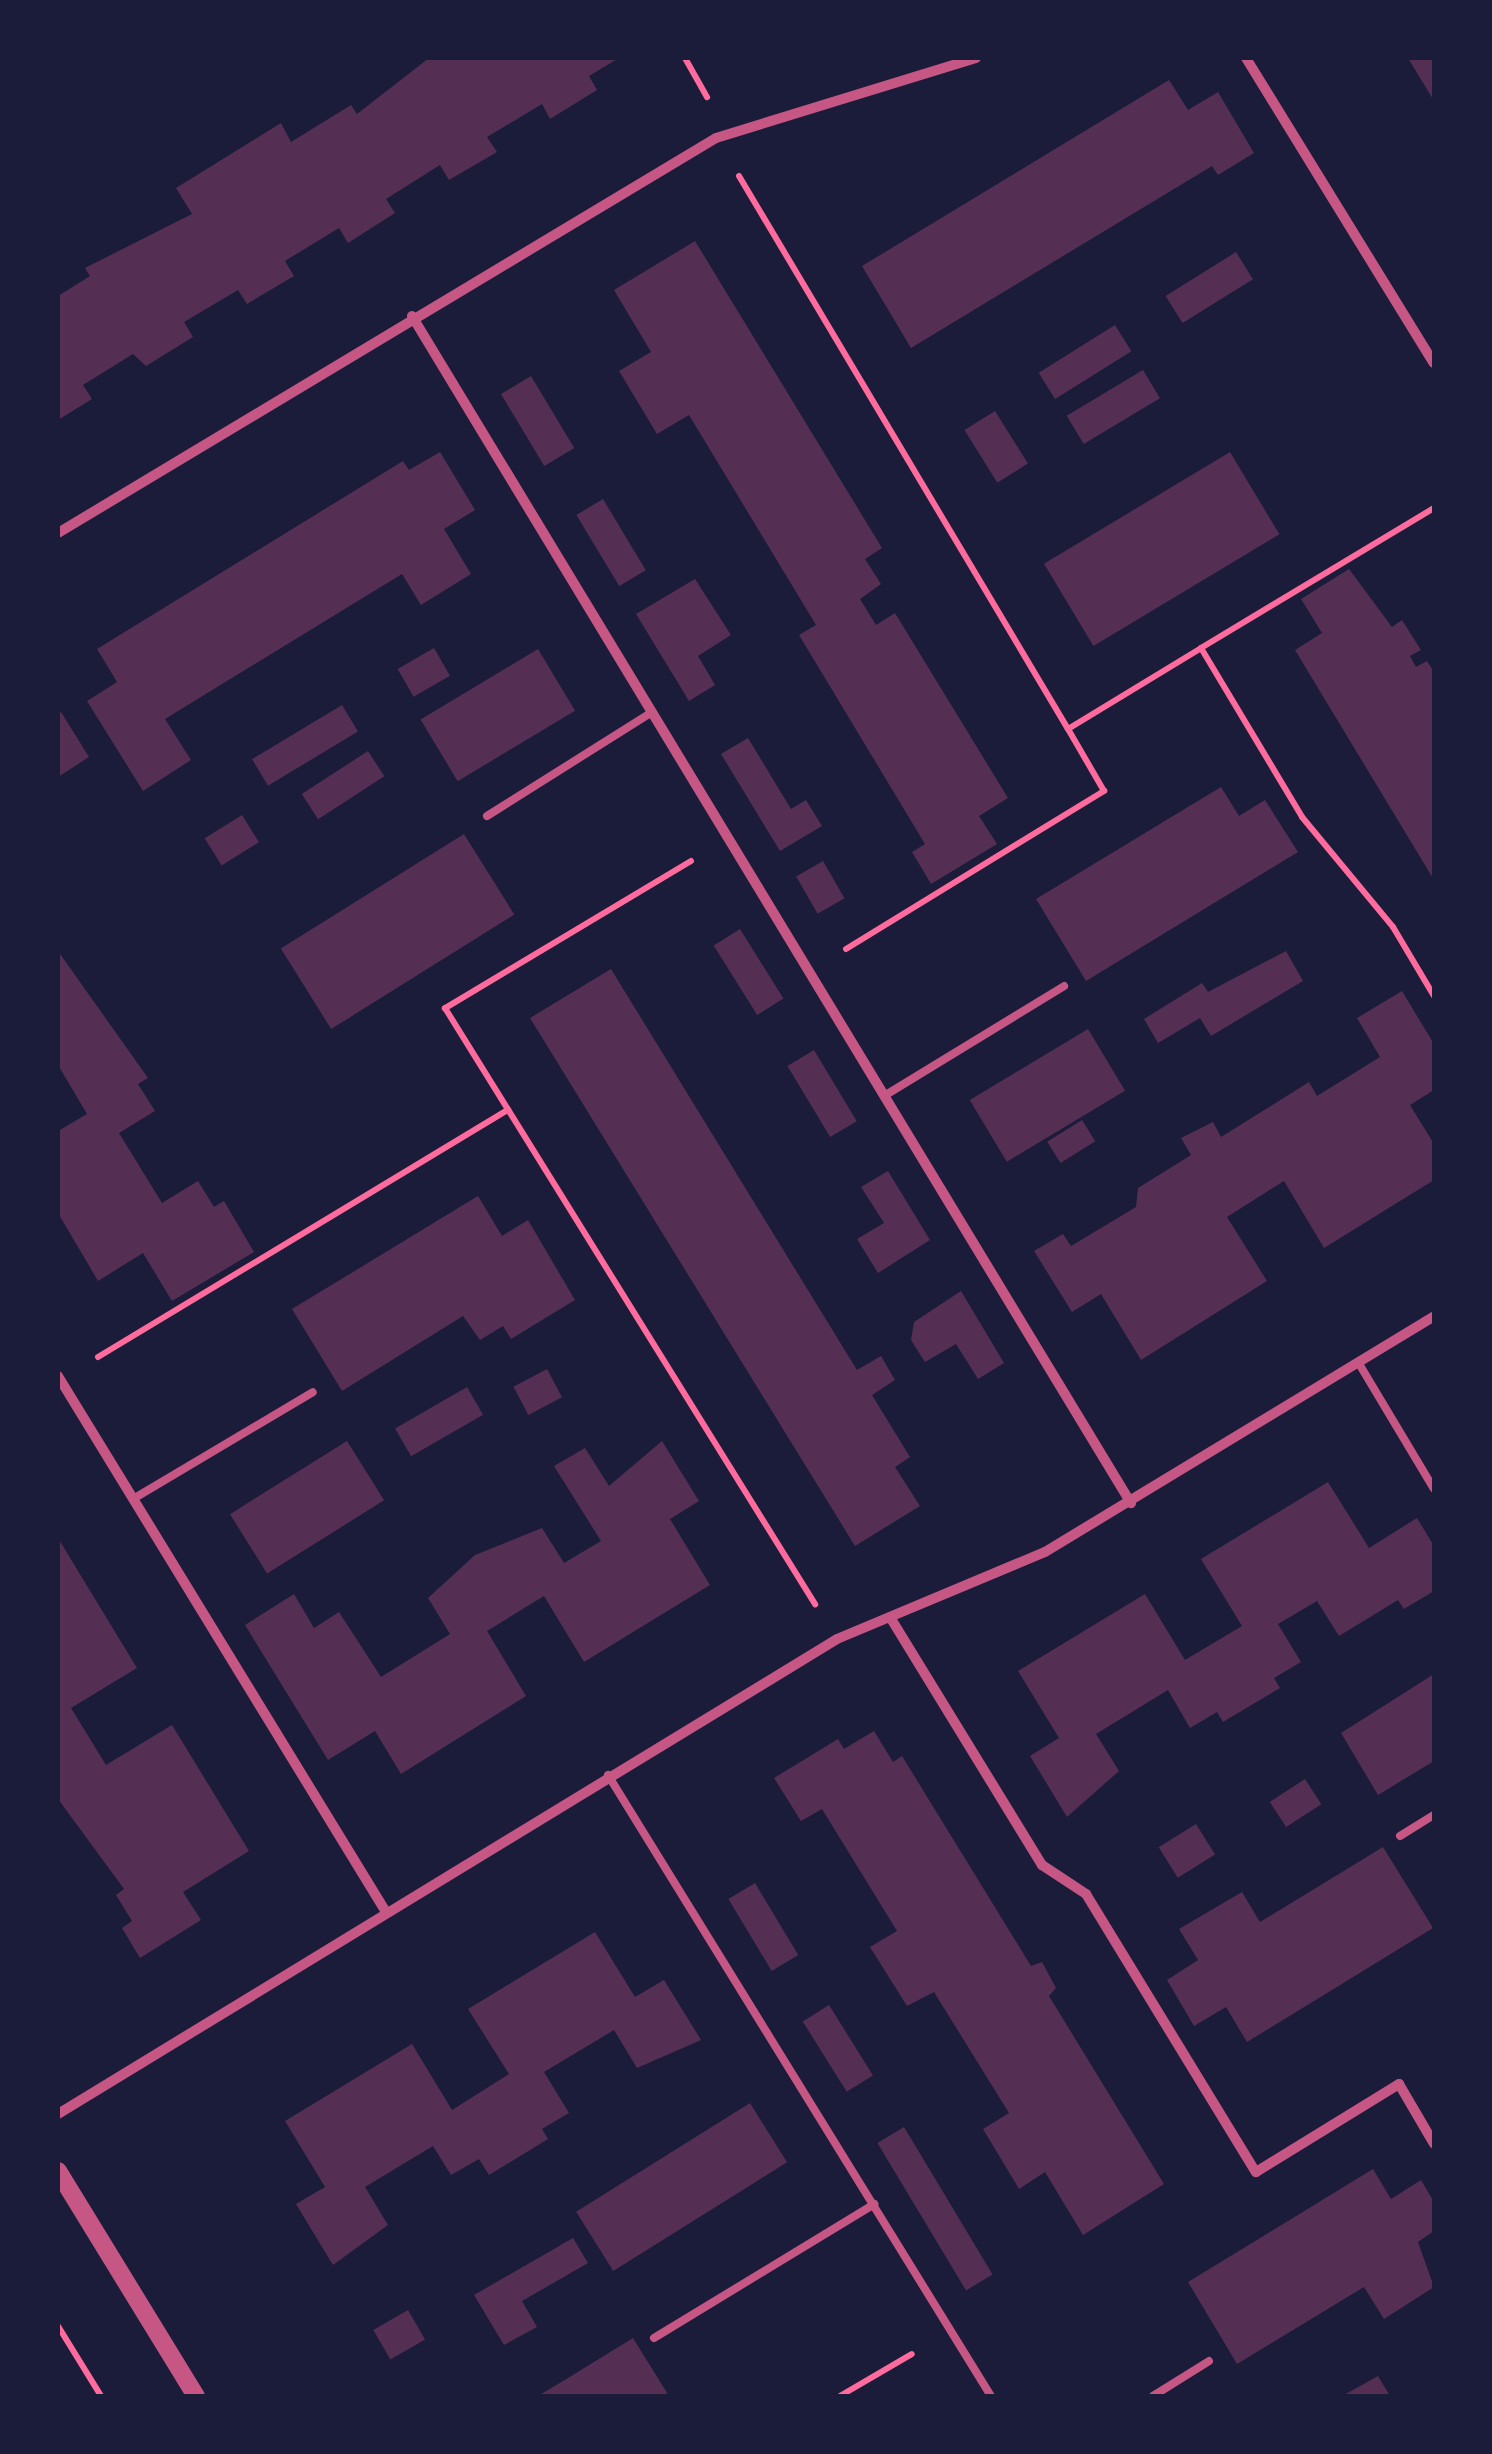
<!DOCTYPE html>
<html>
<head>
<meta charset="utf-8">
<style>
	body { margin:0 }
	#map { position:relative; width:1492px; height:2454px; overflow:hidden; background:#1b1b3a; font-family:"DejaVu Sans",sans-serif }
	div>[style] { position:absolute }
	.building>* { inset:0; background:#542f53; transform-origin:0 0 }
	.path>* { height:6px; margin:-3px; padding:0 3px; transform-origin:3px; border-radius:3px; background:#ff6b9d }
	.service>* { height:8px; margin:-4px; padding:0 4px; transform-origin:4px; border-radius:4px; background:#c65784 }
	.minor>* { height:10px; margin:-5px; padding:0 5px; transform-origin:5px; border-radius:5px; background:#c65784 }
	.tertiary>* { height:18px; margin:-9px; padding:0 9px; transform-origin:9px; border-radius:9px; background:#c65784 }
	span { translate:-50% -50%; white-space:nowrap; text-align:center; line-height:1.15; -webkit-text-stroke:10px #1b1b3a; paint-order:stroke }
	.frame { position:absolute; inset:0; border:60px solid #1b1b3a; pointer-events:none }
</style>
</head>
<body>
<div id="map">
	<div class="building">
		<div style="clip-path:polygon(429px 58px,619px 58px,589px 76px,597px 90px,550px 119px,542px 104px,487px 137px,497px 152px,449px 180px,440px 165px,386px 199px,395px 213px,348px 243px,339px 228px,285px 261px,294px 276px,247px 304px,238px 290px,184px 322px,193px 337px,146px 366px,133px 354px,83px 385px,92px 399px,58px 420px,58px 296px,90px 276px,85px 268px,192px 214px,176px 188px,273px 128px,281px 123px,291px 142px,351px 105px,357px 114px)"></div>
		<div style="clip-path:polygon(1408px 58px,1434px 58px,1434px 101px)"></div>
		<div style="clip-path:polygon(1169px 80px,1188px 110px,1218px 92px,1254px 153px,1218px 175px,1212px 166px,911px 348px,862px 266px)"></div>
		<div style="clip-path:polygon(695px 241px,882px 548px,865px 559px,881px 584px,860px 599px,876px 625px,895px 613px,1008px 798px,979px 816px,997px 844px,931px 884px,912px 852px,925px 844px,799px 635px,816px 625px,689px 415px,657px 434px,619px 371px,651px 352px,614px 290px)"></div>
		<div style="left:1236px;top:252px;width:32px;height:83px;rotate:58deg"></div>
		<div style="left:1115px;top:325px;width:31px;height:90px;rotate:58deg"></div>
		<div style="left:1143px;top:370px;width:33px;height:89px;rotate:59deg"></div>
		<div style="left:531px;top:376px;width:84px;height:35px;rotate:59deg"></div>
		<div style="left:995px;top:411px;width:62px;height:36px;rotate:58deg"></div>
		<div style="clip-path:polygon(440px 452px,475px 510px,444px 529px,471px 574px,421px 605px,402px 574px,165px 719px,191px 760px,143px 791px,87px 701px,117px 682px,97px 649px,403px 461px,409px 470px)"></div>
		<div style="left:1230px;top:452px;width:96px;height:217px;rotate:59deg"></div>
		<div style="left:603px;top:499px;width:83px;height:31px;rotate:59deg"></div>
		<div style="clip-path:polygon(1349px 569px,1392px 627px,1402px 620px,1421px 650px,1410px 656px,1416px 667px,1427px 661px,1434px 672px,1434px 880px,1295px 650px,1322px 633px,1301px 599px)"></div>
		<div style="clip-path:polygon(695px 579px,731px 635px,698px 656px,715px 685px,689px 701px,636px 614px)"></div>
		<div style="left:434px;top:648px;width:32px;height:42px;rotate:60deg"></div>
		<div style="left:538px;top:649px;width:72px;height:137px;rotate:59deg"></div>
		<div style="left:342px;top:705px;width:31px;height:105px;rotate:59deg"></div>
		<div style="clip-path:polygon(61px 712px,89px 757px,58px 777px,58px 714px)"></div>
		<div style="clip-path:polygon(748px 738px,791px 809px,806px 800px,822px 826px,780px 851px,721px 754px)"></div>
		<div style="left:368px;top:751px;width:30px;height:79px;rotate:57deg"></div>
		<div style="clip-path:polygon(1221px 787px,1239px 816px,1265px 800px,1298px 852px,1086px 981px,1036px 899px)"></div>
		<div style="left:242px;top:815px;width:32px;height:44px;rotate:58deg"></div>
		<div style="left:464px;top:834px;width:95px;height:216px;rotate:58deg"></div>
		<div style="left:823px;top:861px;width:43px;height:31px;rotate:60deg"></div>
		<div style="left:740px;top:929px;width:82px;height:31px;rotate:58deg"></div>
		<div style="clip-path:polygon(58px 951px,148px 1078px,138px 1084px,155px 1111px,119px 1133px,162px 1203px,198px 1181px,214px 1207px,224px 1201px,254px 1252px,172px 1301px,143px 1253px,98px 1281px,58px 1213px,58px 1131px,87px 1114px,58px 1065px)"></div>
		<div style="clip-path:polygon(1286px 951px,1303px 981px,1211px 1036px,1200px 1018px,1158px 1043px,1144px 1019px,1202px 983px,1208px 992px)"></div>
		<div style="clip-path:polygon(611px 969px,857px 1370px,881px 1356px,895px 1380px,872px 1395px,910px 1457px,895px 1467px,920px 1506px,855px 1546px,530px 1018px)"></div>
		<div style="clip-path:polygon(1402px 991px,1434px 1044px,1434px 1090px,1410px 1105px,1434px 1144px,1434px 1180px,1324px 1248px,1284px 1181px,1227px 1217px,1267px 1281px,1141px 1360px,1101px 1294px,1072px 1312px,1034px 1251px,1063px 1234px,1071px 1246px,1136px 1207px,1138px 1188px,1191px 1155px,1181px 1138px,1213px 1122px,1221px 1137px,1309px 1082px,1317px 1096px,1380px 1057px,1357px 1018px)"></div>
		<div style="left:1088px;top:1029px;width:72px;height:138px;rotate:59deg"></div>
		<div style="left:814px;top:1050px;width:83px;height:31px;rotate:59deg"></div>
		<div style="left:1082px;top:1120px;width:25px;height:41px;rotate:58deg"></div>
		<div style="clip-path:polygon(888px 1171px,930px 1240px,878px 1273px,857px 1239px,884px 1223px,861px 1187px)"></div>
		<div style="clip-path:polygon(478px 1196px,502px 1236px,528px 1220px,575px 1300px,511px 1339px,503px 1326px,480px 1340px,463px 1316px,342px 1391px,292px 1309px)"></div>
		<div style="clip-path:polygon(961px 1291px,1004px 1363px,978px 1379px,956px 1344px,925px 1362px,911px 1340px,914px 1322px)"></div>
		<div style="left:547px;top:1369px;width:32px;height:38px;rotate:62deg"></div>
		<div style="left:467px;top:1387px;width:32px;height:83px;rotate:60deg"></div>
		<div style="left:347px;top:1441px;width:70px;height:138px;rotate:58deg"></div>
		<div style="clip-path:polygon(662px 1441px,699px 1501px,670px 1519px,710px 1585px,584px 1662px,544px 1596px,487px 1631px,526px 1696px,401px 1774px,375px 1731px,328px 1760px,245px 1625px,294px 1594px,314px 1628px,339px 1612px,381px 1677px,450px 1634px,428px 1598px,475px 1555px,542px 1528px,564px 1563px,601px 1541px,554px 1466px,585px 1448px,609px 1486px)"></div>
		<div style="clip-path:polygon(1328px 1482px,1369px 1548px,1417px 1518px,1434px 1546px,1434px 1591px,1404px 1609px,1398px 1600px,1339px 1636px,1317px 1601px,1278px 1624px,1301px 1662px,1274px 1678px,1280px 1688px,1223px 1722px,1217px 1712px,1190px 1728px,1168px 1690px,1096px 1734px,1119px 1771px,1067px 1817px,1030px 1756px,1059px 1738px,1018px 1671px,1145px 1594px,1185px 1660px,1242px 1626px,1201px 1559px)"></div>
		<div style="clip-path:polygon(58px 1538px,137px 1668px,71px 1708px,106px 1765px,172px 1725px,249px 1851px,183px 1892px,201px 1920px,140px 1958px,122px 1928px,132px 1921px,116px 1895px,124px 1889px,58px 1799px)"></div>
		<div style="clip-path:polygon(1434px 1674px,1434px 1761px,1378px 1795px,1341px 1733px)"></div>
		<div style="clip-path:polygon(874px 1731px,893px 1762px,902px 1756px,1031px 1966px,1042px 1962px,1056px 1988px,1049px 1996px,1164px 2184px,1083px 2235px,1045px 2172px,1019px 2189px,983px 2129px,1009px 2113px,934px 1992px,907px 2006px,870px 1947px,897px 1931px,822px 1809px,801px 1821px,774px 1778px,838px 1739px,844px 1749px)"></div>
		<div style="left:1305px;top:1779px;width:30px;height:42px;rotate:57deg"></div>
		<div style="left:1196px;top:1824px;width:36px;height:44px;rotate:58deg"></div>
		<div style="clip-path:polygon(1383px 1847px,1433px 1928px,1247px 2042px,1226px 2007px,1194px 2026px,1167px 1980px,1198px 1960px,1179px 1929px,1242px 1892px,1260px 1922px)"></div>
		<div style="left:755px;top:1883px;width:84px;height:31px;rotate:59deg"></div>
		<div style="clip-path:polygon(595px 1932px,635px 1997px,664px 1980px,701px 2040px,637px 2068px,614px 2030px,544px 2072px,569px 2113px,542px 2129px,548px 2139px,489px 2175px,479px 2159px,451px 2175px,433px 2146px,365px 2187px,388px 2225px,333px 2265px,296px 2204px,325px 2187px,285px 2121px,412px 2044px,452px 2110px,509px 2074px,468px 2009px)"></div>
		<div style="left:829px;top:2005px;width:83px;height:31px;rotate:58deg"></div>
		<div style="left:750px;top:2103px;width:70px;height:205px;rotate:58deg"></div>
		<div style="left:904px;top:2127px;width:172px;height:31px;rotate:59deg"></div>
		<div style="clip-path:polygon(1373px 2169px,1391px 2199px,1421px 2180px,1434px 2202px,1434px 2231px,1418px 2242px,1434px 2287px,1384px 2319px,1364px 2287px,1237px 2364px,1188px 2282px)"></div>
		<div style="clip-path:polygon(573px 2238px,588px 2263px,522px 2301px,537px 2327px,504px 2345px,474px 2295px)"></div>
		<div style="left:408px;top:2310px;width:34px;height:40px;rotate:60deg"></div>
		<div style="clip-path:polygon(633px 2338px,669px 2396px,538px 2396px,568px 2378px)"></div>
		<div style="clip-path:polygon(1378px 2376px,1390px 2396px,1342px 2396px)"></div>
	</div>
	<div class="path">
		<div style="left:685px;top:58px;width:45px;rotate:60.6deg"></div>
		<div style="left:739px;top:176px;width:643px;rotate:59.25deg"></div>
		<div style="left:1068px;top:729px;width:156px;rotate:-31.3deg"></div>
		<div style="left:1201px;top:648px;width:197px;rotate:59.1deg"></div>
		<div style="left:1302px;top:817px;width:143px;rotate:50.4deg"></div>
		<div style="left:1393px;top:927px;width:80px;rotate:59.3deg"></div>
		<div style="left:1201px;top:648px;width:272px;rotate:-31deg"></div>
		<div style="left:691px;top:861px;width:287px;rotate:149.1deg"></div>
		<div style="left:445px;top:1008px;width:702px;rotate:58.17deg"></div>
		<div style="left:846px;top:949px;width:303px;rotate:-31.5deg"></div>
		<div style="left:1104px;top:791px;width:72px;rotate:-120.1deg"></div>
		<div style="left:98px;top:1357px;width:479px;rotate:-31.1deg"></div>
		<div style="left:58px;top:2326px;width:82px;rotate:58.4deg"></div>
		<div style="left:840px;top:2396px;width:83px;rotate:-30.3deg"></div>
	</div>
	<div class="service">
		<div style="left:487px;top:816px;width:195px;rotate:-32.2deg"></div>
		<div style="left:884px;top:1096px;width:211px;rotate:-31.4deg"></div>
		<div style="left:1358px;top:1362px;width:148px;rotate:59.1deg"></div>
		<div style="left:133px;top:1499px;width:209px;rotate:-30.7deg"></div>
		<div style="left:608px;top:1775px;width:730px;rotate:58.34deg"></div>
		<div style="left:1400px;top:1836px;width:40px;rotate:-32deg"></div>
		<div style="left:654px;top:2338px;width:258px;rotate:-31.3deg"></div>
		<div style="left:1153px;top:2396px;width:66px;rotate:-32deg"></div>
	</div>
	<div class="minor">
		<div style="left:1246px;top:58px;width:358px;rotate:58.4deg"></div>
		<div style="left:412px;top:316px;width:1388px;rotate:58.8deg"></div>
		<div style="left:58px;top:533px;width:767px;rotate:-30.98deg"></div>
		<div style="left:716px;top:138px;width:272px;rotate:-17.1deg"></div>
		<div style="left:58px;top:1376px;width:628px;rotate:58.54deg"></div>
		<div style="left:890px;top:1617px;width:291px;rotate:58.5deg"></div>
		<div style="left:1042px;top:1865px;width:53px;rotate:33.4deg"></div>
		<div style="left:1086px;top:1894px;width:326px;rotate:58.6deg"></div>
		<div style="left:1256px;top:2172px;width:168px;rotate:-31.6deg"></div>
		<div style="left:1399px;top:2084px;width:69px;rotate:59.7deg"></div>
		<div style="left:58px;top:2114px;width:912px;rotate:-31.37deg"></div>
		<div style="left:837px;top:1639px;width:225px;rotate:-22.7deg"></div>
		<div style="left:1045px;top:1552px;width:455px;rotate:-31.2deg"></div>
	</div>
	<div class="tertiary">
		<div style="left:58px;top:2171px;width:264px;rotate:58.5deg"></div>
	</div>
	<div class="frame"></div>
</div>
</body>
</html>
